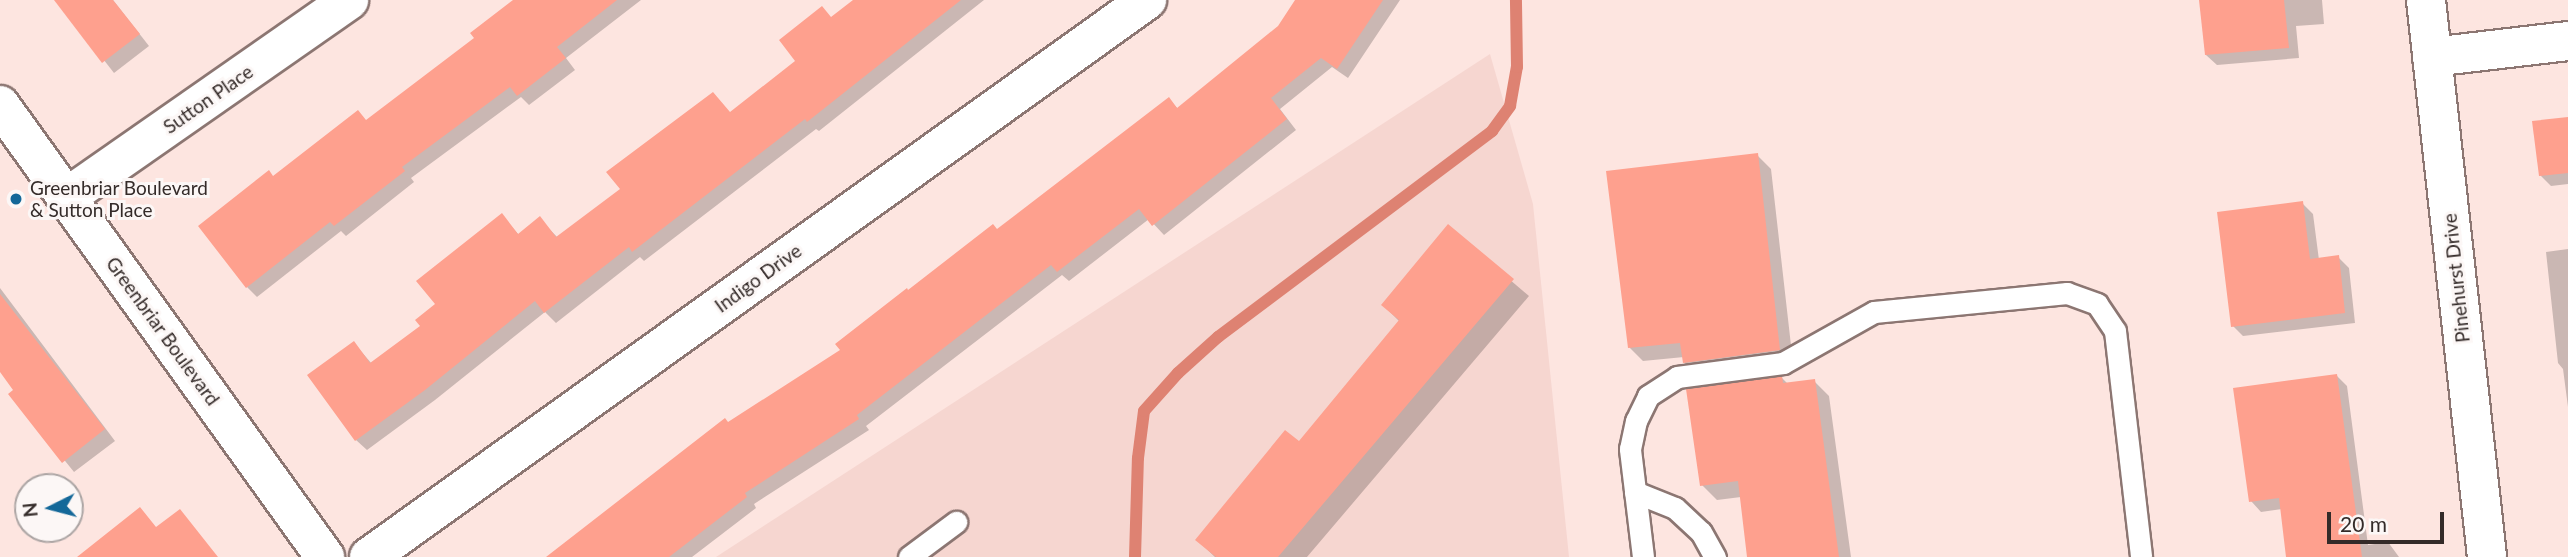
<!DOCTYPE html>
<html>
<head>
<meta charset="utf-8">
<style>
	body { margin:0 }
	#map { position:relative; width:2568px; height:557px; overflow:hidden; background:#fde5e0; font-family:Lato,sans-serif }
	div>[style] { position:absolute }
	.built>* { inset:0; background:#f6d6d0 }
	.shadow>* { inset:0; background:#0003 }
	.stream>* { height:12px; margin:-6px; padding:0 6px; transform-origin:6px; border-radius:6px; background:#de8272 }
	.building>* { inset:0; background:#fea08e }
	.roads { filter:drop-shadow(2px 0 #8c7672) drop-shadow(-2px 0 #8c7672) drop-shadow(0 2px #8c7672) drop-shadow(0 -2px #8c7672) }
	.lane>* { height:21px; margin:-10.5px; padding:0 10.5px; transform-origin:10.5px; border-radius:10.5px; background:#fff }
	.street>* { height:38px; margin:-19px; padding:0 19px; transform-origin:19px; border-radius:19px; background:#fff }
	.secondary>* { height:38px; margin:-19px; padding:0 19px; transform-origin:19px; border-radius:19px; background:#fff }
	.dots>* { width:19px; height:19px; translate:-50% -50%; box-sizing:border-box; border:4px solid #fcf7f6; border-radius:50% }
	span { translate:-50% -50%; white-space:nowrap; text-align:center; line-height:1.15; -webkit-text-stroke:6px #fcf7f6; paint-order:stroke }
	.street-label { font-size:19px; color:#342b29 }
	.poi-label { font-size:19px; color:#342b29 }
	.left { translate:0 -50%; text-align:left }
	.north { position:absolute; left:14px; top:473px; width:70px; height:70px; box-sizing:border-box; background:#fcf7f6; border:2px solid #aca5a4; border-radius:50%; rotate:264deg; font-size:19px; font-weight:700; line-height:28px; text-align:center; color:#342b29 }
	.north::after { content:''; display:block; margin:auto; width:24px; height:32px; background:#146899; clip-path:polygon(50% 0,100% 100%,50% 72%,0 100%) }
	.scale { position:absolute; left:2327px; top:512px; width:117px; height:32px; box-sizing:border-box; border:4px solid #342b29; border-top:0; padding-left:9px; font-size:21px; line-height:24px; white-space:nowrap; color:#342b29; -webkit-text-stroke:5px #fcf7f6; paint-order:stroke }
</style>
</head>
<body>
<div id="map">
	<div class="built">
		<div style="clip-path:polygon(1490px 54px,1533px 204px,1569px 557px,716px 557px)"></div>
	</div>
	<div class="shadow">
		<div style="clip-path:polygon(57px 0,113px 0,149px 46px,114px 73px)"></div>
		<div style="clip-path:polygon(517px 0,641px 0,566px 58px,575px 70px,529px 105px,521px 97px,411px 178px,414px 182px,346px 236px,341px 231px,257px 297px,247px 287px,274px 178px,367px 121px,477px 39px)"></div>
		<div style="clip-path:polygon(856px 0,984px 0,819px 131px,816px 129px,644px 261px,640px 257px,556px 323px,545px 312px,435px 400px,367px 450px,356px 440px,310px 375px,354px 343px,372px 364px,423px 327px,502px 216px,519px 235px,540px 219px,558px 238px,731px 114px,797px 62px,832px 18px)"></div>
		<div style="clip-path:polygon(1297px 0,1400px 0,1348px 78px,1332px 67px,1280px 109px,1296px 130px,1164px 235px,1149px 219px,1069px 281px,1062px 275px,866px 426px,869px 430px,754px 504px,756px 508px,692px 557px,549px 557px,729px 424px,842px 350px,1169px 99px,1178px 109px,1279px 27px)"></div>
		<div style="clip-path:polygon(2201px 0,2322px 0,2324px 24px,2296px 26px,2299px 58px,2217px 65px,2206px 55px)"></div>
		<div style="clip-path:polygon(2568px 119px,2568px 184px,2551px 186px,2540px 175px)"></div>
		<div style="clip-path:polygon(1757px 155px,1771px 169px,1793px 363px,1698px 376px,1684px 362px,1684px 357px,1643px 361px,1629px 347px)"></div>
		<div style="clip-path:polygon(2302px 203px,2313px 214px,2319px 260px,2338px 257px,2349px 268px,2355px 323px,2243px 336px,2233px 326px)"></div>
		<div style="clip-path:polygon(1448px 227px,1529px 296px,1307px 557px,1215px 557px,1197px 540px,1299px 444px,1400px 322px,1383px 305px)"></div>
		<div style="clip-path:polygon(2568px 249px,2568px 407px,2563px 369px,2558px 363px,2546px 252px)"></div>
		<div style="clip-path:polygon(0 288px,115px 441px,74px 472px,11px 394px,16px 390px,0 369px)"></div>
		<div style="clip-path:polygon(2337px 376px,2347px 386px,2368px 545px,2388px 542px,2399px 557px,2287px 557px,2282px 509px,2261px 512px,2251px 501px)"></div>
		<div style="clip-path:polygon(1782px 378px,1788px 384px,1814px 381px,1829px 396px,1851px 557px,1748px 557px,1741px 497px,1717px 500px,1702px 485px)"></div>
	</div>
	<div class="stream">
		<div style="left:1135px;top:557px;width:99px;rotate:-88.3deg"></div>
		<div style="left:1138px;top:458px;width:47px;rotate:-82.7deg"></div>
		<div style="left:1144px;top:411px;width:51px;rotate:-48.2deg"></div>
		<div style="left:1178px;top:373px;width:54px;rotate:-42deg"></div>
		<div style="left:1218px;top:337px;width:343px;rotate:-36.9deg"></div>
		<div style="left:1492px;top:131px;width:31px;rotate:-54deg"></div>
		<div style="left:1510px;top:106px;width:40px;rotate:-80deg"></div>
		<div style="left:1517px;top:67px;width:67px;rotate:-90.9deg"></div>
	</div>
	<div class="building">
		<div style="clip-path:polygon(54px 0,113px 0,140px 34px,102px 63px)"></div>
		<div style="clip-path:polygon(513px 0,617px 0,557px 47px,566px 58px,517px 96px,510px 87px,402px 167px,405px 171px,334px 226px,330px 222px,246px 288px,198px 226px,269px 170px,273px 176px,358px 110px,366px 120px,474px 38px,470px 33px)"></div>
		<div style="clip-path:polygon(853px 0,961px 0,807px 122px,805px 119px,632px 252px,629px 247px,544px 313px,535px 301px,425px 390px,355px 441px,307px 375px,354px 341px,370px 363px,420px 326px,415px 320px,435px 304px,416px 281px,502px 213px,518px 234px,540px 216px,556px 237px,620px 189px,606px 172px,713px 92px,730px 112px,795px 61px,779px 40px,822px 6px,831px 17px)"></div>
		<div style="clip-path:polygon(1295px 0,1383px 0,1337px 69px,1321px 58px,1271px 98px,1287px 119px,1152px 226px,1139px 209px,1057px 272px,1051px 265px,857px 415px,859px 419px,745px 493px,747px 497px,669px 557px,546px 557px,725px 418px,728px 422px,840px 350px,835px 344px,907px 288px,908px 290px,993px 224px,997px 229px,1169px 97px,1177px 108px,1278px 26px)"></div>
		<div style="clip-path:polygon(2199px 0,2284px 0,2289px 48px,2205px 55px)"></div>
		<div style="clip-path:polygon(2568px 117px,2568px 173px,2539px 176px,2532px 121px)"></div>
		<div style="clip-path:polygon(1758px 153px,1780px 350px,1683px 363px,1680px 343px,1628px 348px,1606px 171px)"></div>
		<div style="clip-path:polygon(2303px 201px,2310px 259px,2339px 255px,2345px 313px,2231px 327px,2217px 212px)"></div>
		<div style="clip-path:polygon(1448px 224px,1514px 279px,1278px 557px,1216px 557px,1195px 540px,1285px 430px,1299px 441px,1399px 320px,1381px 305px)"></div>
		<div style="clip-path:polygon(0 294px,105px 429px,62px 463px,8px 394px,13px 390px,0 372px)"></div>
		<div style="clip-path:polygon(2337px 374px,2362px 557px,2286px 557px,2279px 498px,2249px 502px,2233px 388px)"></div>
		<div style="clip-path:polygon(1782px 376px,1783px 383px,1815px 379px,1839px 557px,1747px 557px,1738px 481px,1700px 486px,1686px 389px)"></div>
		<div style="clip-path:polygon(140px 507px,156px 527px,180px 509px,218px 557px,77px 557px)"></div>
	</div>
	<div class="roads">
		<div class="lane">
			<div style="left:1635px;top:492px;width:43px;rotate:21.8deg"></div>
			<div style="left:1675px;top:508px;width:35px;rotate:43deg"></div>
			<div style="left:1701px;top:532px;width:29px;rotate:61deg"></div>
			<div style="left:909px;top:557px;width:59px;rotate:-36.7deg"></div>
			<div style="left:1643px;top:557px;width:109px;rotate:-96.9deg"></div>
			<div style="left:1630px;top:449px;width:29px;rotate:-78deg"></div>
			<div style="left:1636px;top:421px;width:28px;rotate:-64deg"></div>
			<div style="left:1648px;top:396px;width:35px;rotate:-33deg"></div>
			<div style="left:1677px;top:377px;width:107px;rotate:-7.5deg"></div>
			<div style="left:1783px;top:363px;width:104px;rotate:-29.3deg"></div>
			<div style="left:1874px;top:312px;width:194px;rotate:-5.6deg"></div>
			<div style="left:2067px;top:293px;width:32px;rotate:20deg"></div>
			<div style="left:2097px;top:304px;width:32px;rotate:56deg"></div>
			<div style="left:2115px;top:331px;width:227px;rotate:83.4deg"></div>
		</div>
		<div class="street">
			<div style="left:2426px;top:0;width:560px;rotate:83.75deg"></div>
			<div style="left:2432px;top:57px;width:137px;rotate:-6.7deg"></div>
			<div style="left:67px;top:197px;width:344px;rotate:-34.9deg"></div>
			<div style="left:369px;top:557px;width:957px;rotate:-35.6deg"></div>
		</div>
		<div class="secondary">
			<div style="left:0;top:105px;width:557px;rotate:54.28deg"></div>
		</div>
	</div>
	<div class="dots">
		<div style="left:16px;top:199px;background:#146899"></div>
	</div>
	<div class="street-label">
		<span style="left:208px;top:99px;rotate:-35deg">Sutton Place</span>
		<span style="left:758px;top:278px;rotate:-36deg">Indigo Drive</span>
		<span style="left:2456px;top:278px;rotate:-96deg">Pinehurst Drive</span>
		<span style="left:163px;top:331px;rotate:54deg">Greenbriar Boulevard</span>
	</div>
	<div class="poi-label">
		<span class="left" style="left:30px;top:199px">Greenbriar Boulevard<br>&amp; Sutton Place</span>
	</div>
	<div class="north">N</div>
	<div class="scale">20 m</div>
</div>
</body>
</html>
